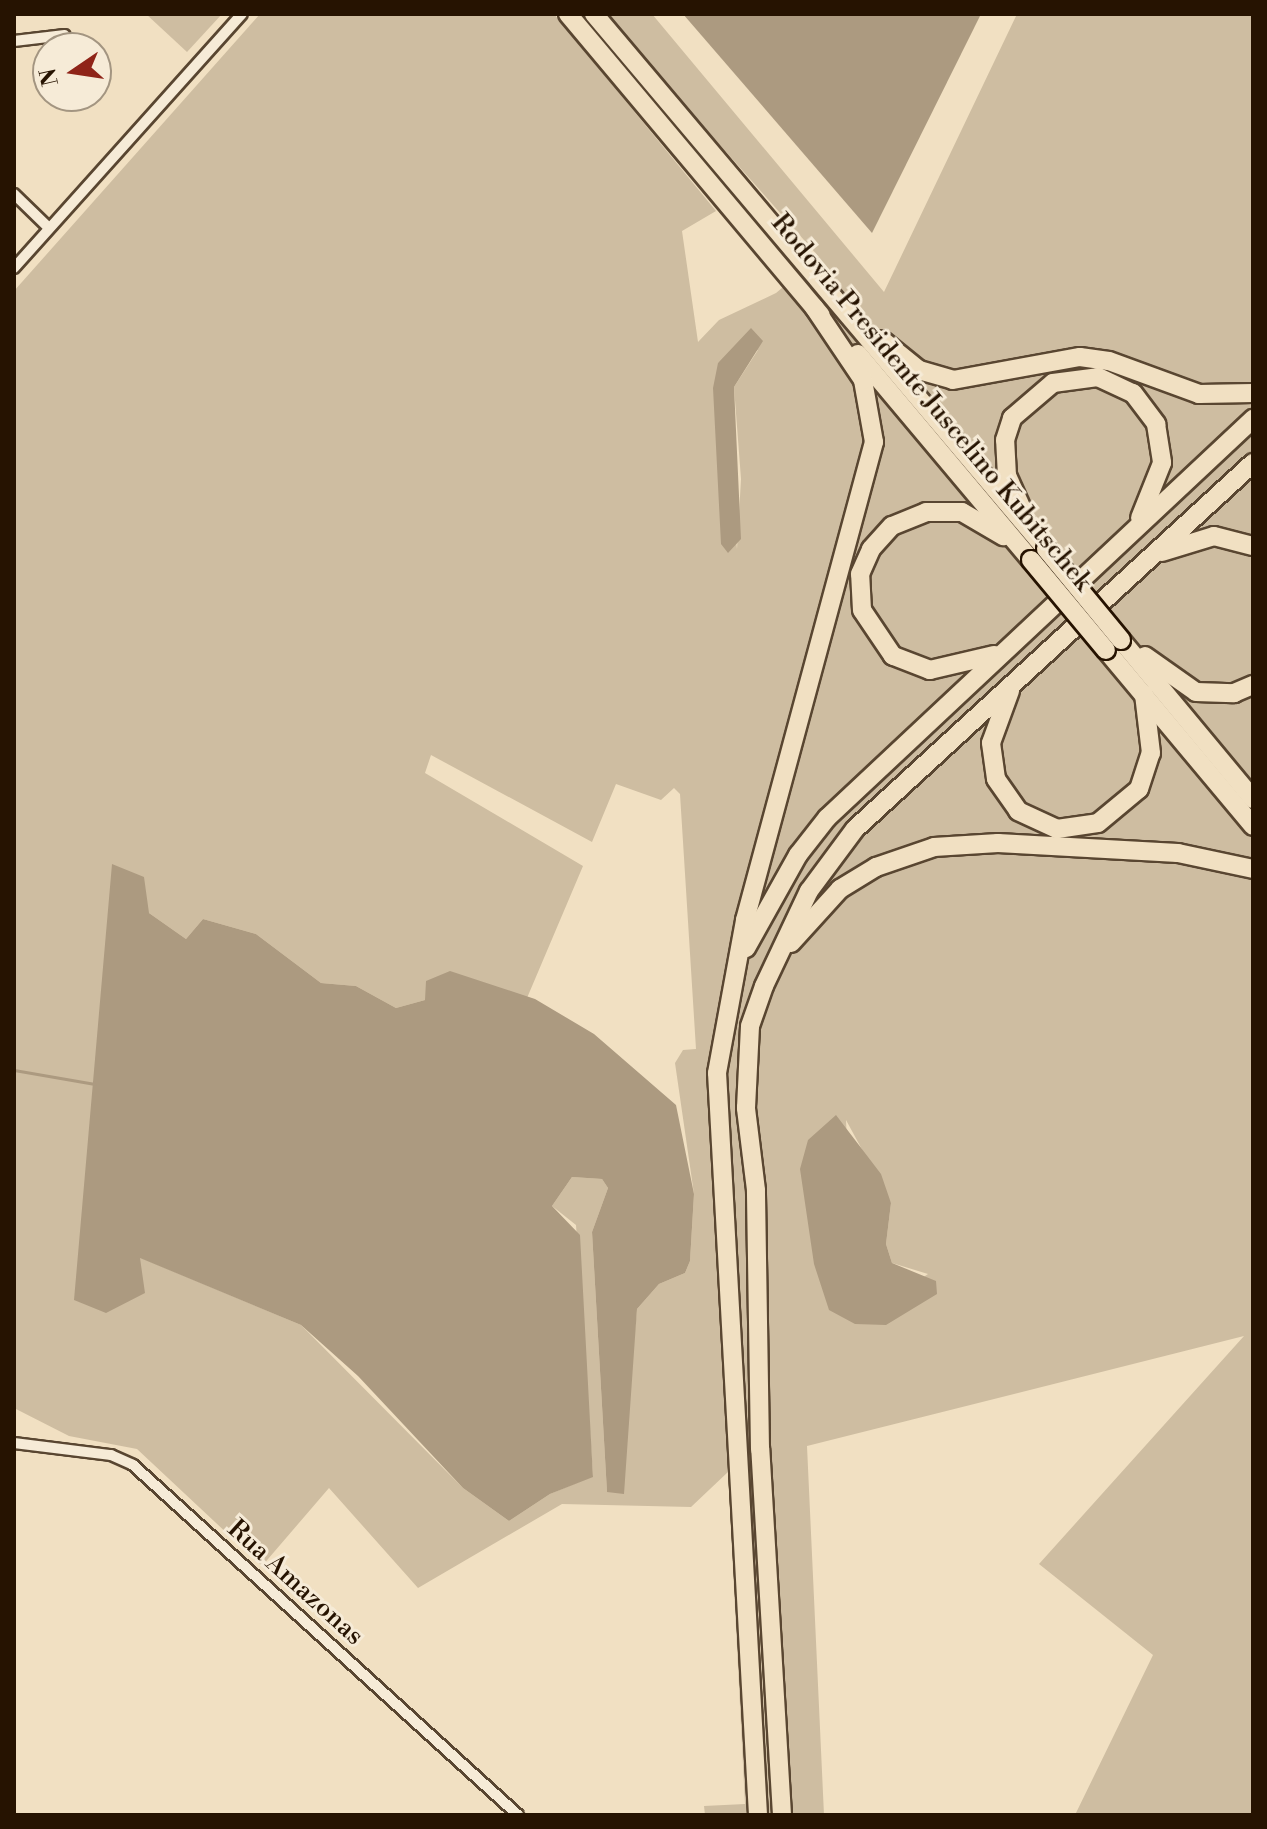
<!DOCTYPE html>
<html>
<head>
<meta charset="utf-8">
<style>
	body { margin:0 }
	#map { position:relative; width:1267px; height:1829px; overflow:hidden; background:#f1e0c2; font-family:"Libre Bodoni",serif }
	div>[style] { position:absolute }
	.green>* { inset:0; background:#cebda1 }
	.water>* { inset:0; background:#ac9a80 }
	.stream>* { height:3px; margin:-1.5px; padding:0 1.5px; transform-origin:1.5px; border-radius:1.5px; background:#ac9a80 }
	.roads { filter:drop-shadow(2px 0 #594631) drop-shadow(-2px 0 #594631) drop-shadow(0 2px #594631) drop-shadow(0 -2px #594631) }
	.street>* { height:10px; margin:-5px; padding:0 5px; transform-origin:5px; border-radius:5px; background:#f6ebd7 }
	.highway>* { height:18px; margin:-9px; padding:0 9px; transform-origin:9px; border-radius:9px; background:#f1e0c2 }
	.bridges { filter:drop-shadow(2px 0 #261301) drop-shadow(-2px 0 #261301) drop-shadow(0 2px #261301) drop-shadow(0 -2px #261301) }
	.highway-bridge>* { height:18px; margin:-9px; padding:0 9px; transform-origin:9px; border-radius:9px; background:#f1e0c2 }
	span { translate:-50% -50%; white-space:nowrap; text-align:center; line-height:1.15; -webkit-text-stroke:6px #f6ebd7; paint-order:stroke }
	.street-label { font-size:26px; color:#261301 }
	.frame { position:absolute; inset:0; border:16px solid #261301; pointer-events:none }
	.north { position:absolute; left:32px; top:32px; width:80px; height:80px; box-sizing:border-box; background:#f6ebd7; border:2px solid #a39581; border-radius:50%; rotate:257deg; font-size:22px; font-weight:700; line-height:32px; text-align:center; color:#261301 }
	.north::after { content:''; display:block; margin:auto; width:28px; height:36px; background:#8f2418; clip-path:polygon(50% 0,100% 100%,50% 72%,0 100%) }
</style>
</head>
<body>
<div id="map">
	<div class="green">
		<div style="clip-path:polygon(146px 14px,222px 14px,187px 52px)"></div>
		<div style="clip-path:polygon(evenodd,260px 14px,554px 14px,716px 211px,682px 231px,698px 342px,719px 320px,776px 293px,819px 257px,604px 14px,652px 14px,884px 292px,1017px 14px,1253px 14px,1253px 1815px,1075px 1815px,1153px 1655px,1039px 1564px,1244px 1336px,807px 1446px,824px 1815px,705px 1815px,704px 1806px,745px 1804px,728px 1472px,691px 1507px,562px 1504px,418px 1588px,329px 1488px,262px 1566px,137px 1449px,69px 1436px,14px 1408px,14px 291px,260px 14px,758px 350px,734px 387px,741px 479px,737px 549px,718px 363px,758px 350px,260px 14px,431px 755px,592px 842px,616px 784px,661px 800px,674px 788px,680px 794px,696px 1049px,683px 1050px,675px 1063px,694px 1194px,690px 1261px,685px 1273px,659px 1284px,637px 1309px,629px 1391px,607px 1492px,592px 1232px,608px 1188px,602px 1179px,572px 1177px,552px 1206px,576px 1225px,593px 1476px,550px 1494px,509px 1521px,463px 1488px,301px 1325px,139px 1257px,149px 913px,186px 939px,203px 919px,256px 934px,321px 983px,356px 986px,396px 1008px,425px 1000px,527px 998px,583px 866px,425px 773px,431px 755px,260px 14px,846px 1120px,891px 1203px,886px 1244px,892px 1263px,928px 1274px,855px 1324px,846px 1120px)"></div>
	</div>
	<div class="water">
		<div style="clip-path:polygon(683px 14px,981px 14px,872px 233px)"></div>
		<div style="clip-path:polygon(751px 328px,763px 341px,734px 387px,741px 539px,728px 553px,721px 544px,713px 388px,718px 363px)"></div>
		<div style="clip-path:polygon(112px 864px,144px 877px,149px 913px,186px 939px,203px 919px,256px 934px,321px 983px,356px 986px,396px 1008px,425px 1000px,426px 981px,450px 971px,535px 999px,594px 1034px,676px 1105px,694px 1194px,690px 1261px,685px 1273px,659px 1284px,637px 1309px,624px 1494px,607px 1492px,592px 1232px,608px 1188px,602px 1179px,572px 1177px,552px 1206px,580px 1235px,593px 1477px,550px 1494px,509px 1521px,463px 1488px,358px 1376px,301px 1325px,140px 1258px,145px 1293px,106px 1313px,74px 1300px)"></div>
		<div style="clip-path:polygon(836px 1115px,881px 1174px,891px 1203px,886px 1244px,892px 1263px,936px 1281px,937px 1294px,886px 1325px,855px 1324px,829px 1310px,814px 1264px,800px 1169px,808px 1140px)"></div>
	</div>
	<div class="stream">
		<div style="left:14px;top:1070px;width:82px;rotate:9.8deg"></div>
	</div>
	<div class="roads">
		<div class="street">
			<div style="left:14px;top:41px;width:51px;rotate:-6.7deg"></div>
			<div style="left:14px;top:194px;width:49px;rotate:44.2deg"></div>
			<div style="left:14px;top:268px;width:341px;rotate:-48.1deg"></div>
			<div style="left:14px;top:1443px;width:98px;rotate:7.1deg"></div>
			<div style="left:111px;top:1455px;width:24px;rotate:24deg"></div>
			<div style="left:133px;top:1465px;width:520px;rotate:42.27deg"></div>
		</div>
		<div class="highway">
			<div style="left:568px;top:14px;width:393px;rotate:50deg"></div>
			<div style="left:594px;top:14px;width:700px;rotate:49.81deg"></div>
			<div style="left:882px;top:340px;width:48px;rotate:39deg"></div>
			<div style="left:919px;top:370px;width:35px;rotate:16deg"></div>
			<div style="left:953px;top:380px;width:129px;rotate:-10.3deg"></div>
			<div style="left:1080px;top:357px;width:29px;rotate:8deg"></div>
			<div style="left:1109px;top:361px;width:96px;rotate:20.1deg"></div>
			<div style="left:1199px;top:394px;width:54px;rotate:-1.1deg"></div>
			<div style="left:858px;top:354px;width:269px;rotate:50deg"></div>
			<div style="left:1022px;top:509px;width:36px;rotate:-114deg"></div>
			<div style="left:1007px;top:476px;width:36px;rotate:-93deg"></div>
			<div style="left:1005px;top:440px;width:23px;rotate:-72deg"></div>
			<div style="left:1012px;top:418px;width:54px;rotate:-40.5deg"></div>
			<div style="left:1053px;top:383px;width:45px;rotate:-7.6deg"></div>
			<div style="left:1098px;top:377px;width:38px;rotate:25deg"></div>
			<div style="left:1133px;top:393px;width:39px;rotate:53deg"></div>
			<div style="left:1156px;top:424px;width:39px;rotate:81deg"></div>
			<div style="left:1162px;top:463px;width:59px;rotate:111.8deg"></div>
			<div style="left:1162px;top:552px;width:54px;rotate:-17.1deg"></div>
			<div style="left:1214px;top:536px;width:40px;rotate:14.4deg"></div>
			<div style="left:1121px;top:640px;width:207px;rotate:50.3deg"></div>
			<div style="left:1106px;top:650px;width:229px;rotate:50.1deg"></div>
			<div style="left:994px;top:655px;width:66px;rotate:166.8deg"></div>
			<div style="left:930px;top:670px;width:40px;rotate:-159deg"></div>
			<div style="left:893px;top:656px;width:55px;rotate:-124deg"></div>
			<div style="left:862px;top:610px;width:36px;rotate:-93deg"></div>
			<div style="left:860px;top:574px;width:27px;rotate:-66deg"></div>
			<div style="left:871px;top:549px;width:31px;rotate:-48deg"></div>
			<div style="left:892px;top:526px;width:37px;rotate:-22deg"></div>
			<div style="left:926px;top:512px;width:36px"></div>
			<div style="left:962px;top:512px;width:48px;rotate:30.3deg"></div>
			<div style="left:1145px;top:656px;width:62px;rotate:35.2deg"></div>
			<div style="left:1196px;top:692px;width:38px;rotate:2deg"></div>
			<div style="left:1234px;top:693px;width:21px;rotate:-23deg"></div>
			<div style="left:1010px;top:691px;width:55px;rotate:110.1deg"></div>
			<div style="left:991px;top:743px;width:36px;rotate:82deg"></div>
			<div style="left:996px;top:779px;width:39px;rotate:55deg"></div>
			<div style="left:1018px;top:811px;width:43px;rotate:24.8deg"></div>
			<div style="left:1057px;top:829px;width:41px;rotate:-8.3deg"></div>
			<div style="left:1098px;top:823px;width:53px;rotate:-39.7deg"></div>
			<div style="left:1139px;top:789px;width:38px;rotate:-72deg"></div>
			<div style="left:1151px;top:753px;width:59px;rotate:-96.8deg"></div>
			<div style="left:791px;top:943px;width:73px;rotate:-47.8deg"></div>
			<div style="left:840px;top:889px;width:42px;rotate:-31.4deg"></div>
			<div style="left:876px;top:867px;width:61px;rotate:-19deg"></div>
			<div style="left:934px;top:847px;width:64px;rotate:-3.6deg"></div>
			<div style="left:998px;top:843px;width:180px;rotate:3.2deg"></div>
			<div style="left:1178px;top:853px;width:77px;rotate:12deg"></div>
			<div style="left:746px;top:948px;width:107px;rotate:-60.8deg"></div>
			<div style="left:798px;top:855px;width:47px;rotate:-51.9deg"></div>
			<div style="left:827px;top:818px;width:584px;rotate:-43.13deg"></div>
			<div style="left:758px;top:1815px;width:743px;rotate:-93.16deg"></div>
			<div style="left:717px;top:1073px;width:156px;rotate:-79.6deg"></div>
			<div style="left:745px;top:920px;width:495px;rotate:-74.9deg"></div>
			<div style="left:874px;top:442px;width:63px;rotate:-100.1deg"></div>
			<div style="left:863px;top:380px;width:88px;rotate:-123.9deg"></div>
			<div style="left:782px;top:1815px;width:367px;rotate:-93.4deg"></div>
			<div style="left:760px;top:1449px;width:259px;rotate:-90.9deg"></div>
			<div style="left:756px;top:1190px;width:83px;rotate:-97deg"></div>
			<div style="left:746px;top:1108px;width:82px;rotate:-87.2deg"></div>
			<div style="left:750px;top:1026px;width:42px;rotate:-70.7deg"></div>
			<div style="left:764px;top:986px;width:105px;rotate:-64.7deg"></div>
			<div style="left:809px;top:891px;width:77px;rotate:-53.4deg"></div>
			<div style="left:855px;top:829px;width:541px;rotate:-42.6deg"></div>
		</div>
	</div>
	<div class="bridges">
		<div class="highway-bridge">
			<div style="left:1046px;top:549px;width:118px;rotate:50.5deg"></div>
			<div style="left:1031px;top:560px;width:117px;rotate:50.2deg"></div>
		</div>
	</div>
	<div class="street-label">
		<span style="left:931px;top:403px;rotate:50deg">Rodovia Presidente Juscelino Kubitschek</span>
		<span style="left:295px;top:1583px;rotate:42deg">Rua Amazonas</span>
	</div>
	<div class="frame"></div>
	<div class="north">N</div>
</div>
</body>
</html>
